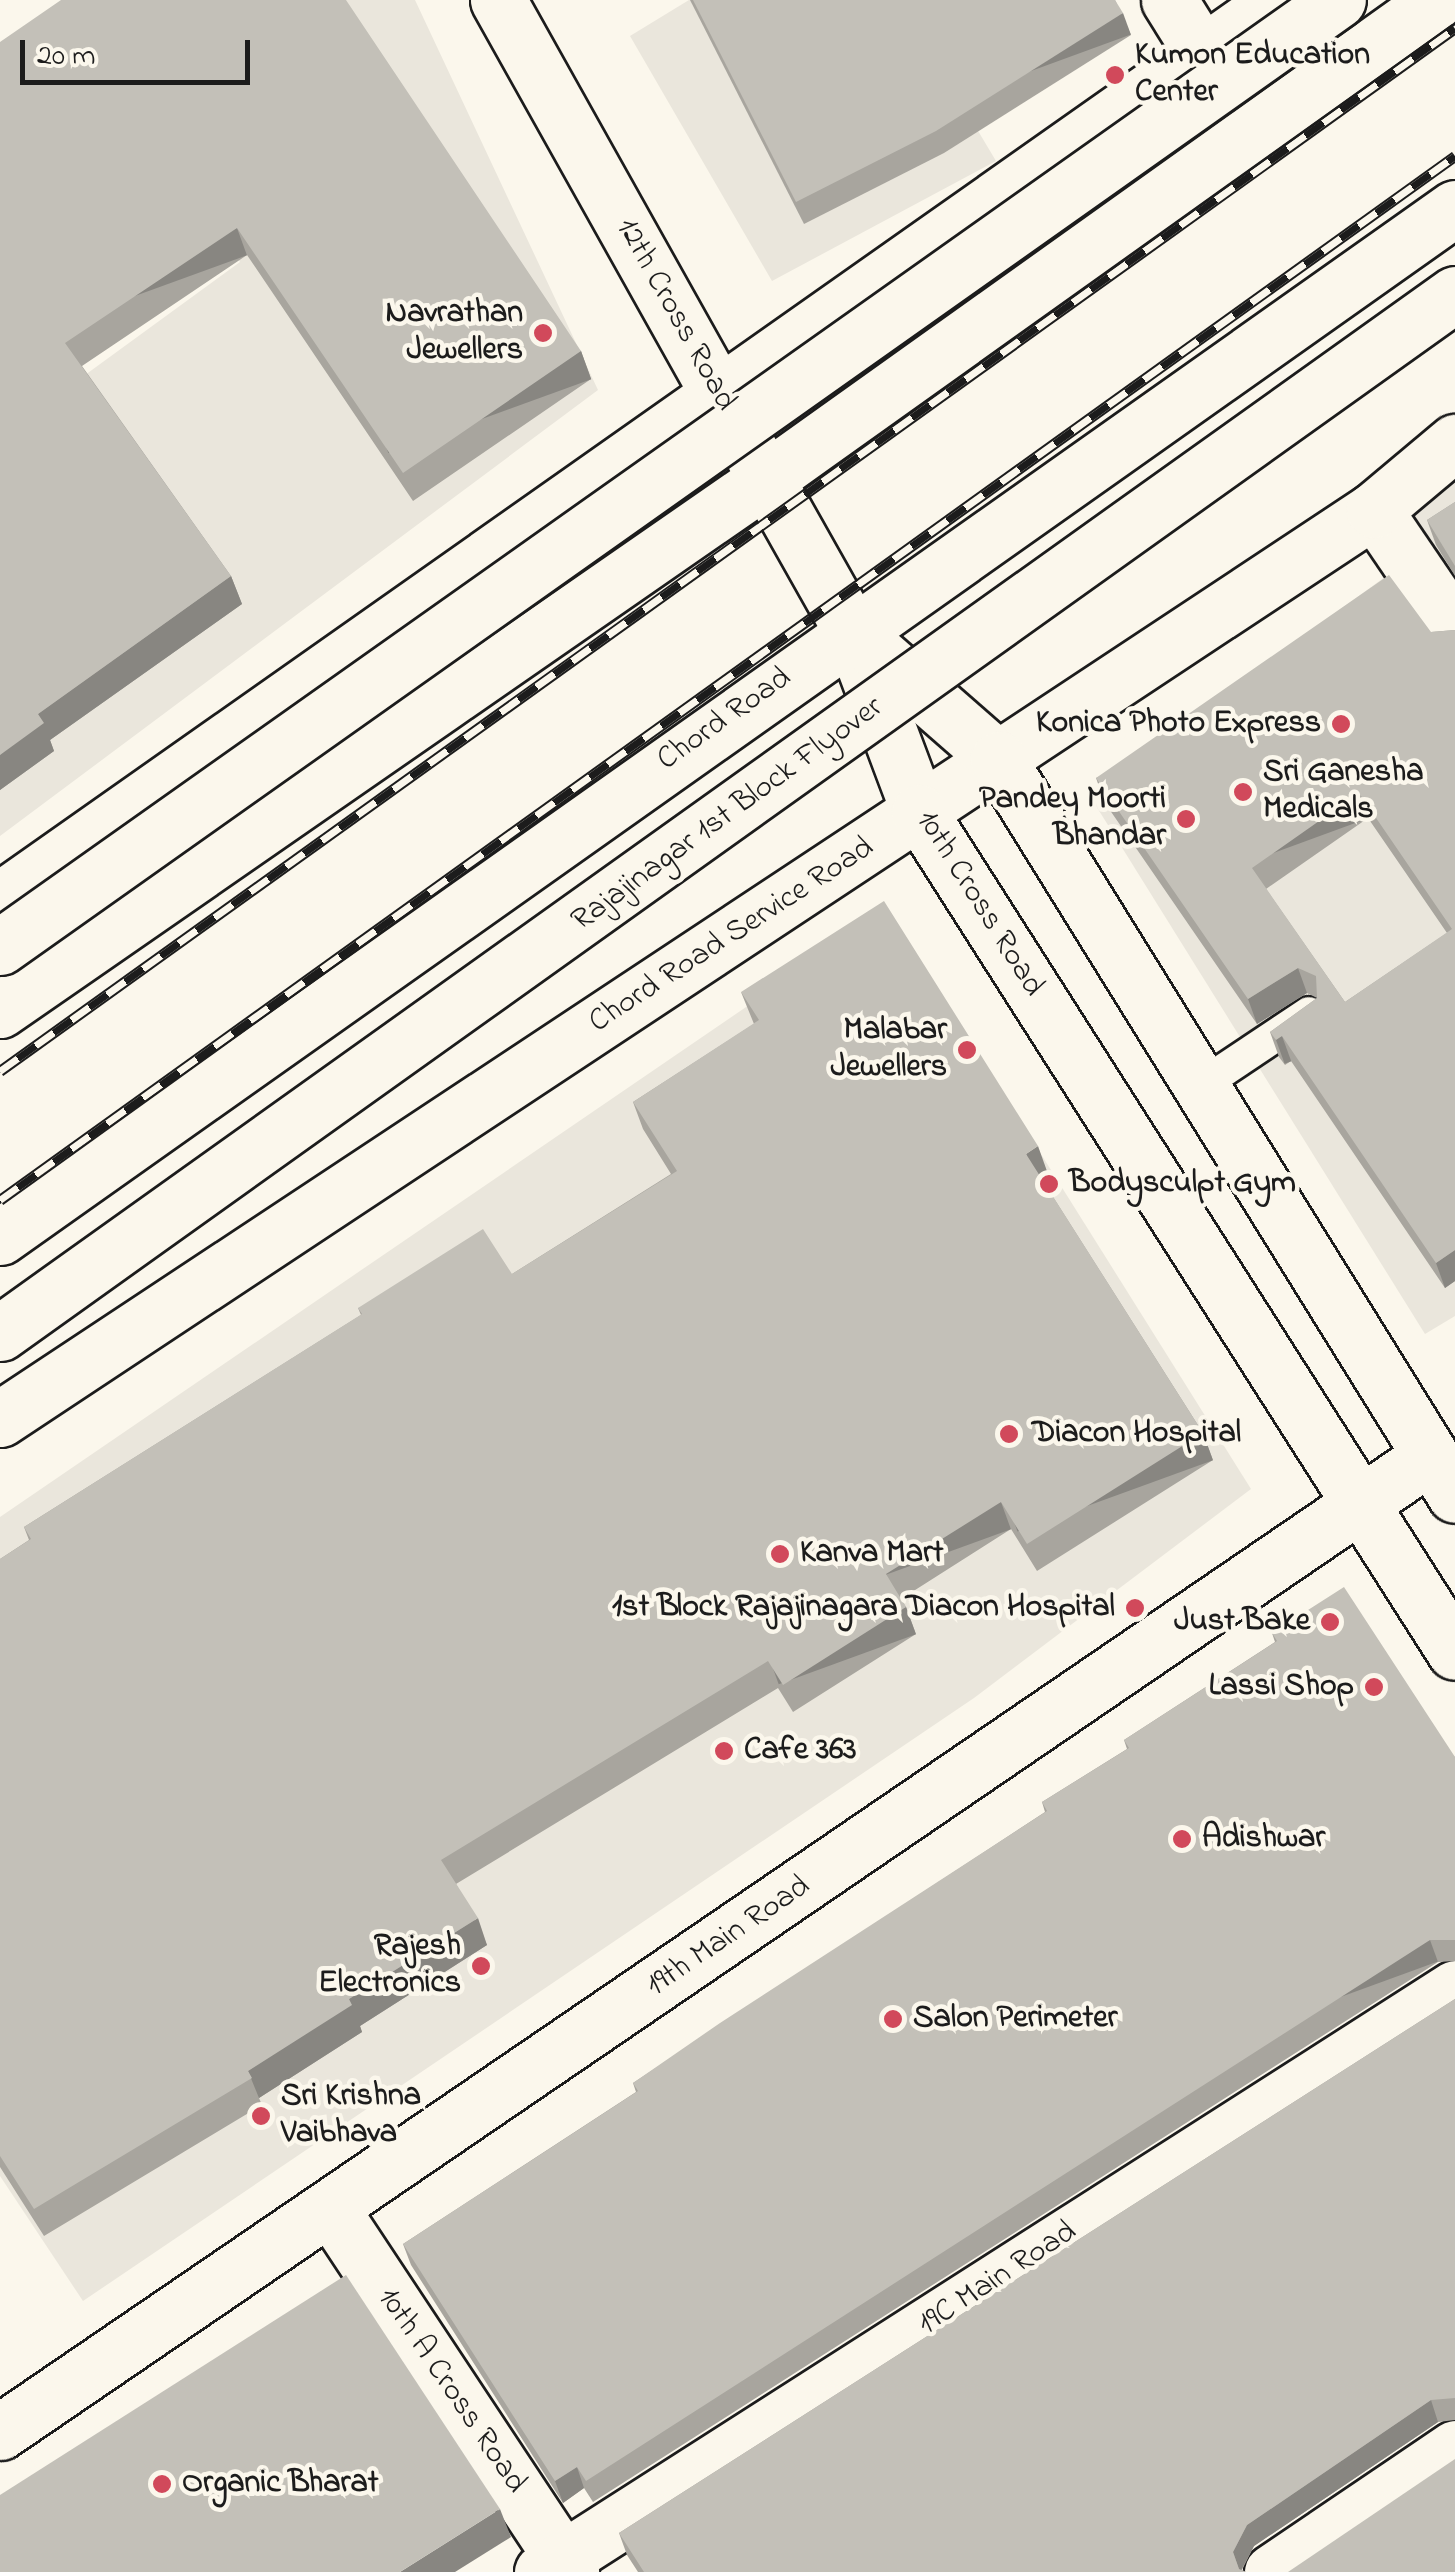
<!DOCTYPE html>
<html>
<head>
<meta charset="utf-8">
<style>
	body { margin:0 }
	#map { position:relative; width:1455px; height:2572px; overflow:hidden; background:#fbf7ec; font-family:"Indie Flower",sans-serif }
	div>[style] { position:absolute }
	.built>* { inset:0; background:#eae6dc }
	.roads { filter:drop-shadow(2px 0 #1c1c1c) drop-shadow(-2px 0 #1c1c1c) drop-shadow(0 2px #1c1c1c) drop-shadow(0 -2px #1c1c1c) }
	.service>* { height:32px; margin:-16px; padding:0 16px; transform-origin:16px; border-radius:16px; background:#fbf7ec }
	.minor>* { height:55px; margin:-27.5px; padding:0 27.5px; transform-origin:27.5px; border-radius:27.5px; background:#fbf7ec }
	.tertiary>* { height:55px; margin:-27.5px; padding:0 27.5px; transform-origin:27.5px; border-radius:27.5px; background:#fbf7ec }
	.secondary>* { height:55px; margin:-27.5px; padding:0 27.5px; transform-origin:27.5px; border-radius:27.5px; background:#fbf7ec }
	.primary>* { height:55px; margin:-27.5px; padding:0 27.5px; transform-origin:27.5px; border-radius:27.5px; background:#fbf7ec }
	.rail>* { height:11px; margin-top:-5.5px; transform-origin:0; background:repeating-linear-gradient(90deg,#fbf7ec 0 22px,#1c1c1c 0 44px); box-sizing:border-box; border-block:2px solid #1c1c1c }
	.bridges { filter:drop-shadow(2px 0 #1c1c1c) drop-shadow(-2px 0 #1c1c1c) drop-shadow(0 2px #1c1c1c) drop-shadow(0 -2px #1c1c1c) }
	.primary-bridge>* { height:55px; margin:-27.5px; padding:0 27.5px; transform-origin:27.5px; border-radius:27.5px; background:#fbf7ec }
	.wall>* { inset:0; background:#a8a59e }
	.shaded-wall>* { inset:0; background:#888681; transform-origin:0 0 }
	.building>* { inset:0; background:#c3c0b8 }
	.dots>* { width:28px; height:28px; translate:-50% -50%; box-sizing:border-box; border:5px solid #fbf7ec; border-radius:50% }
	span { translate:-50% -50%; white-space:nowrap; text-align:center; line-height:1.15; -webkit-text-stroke:9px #fbf7ec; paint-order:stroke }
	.poi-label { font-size:32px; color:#1c1c1c; font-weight:700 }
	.left { translate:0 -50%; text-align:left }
	.right { translate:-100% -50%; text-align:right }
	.street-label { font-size:32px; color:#1c1c1c }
	.scale { position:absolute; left:20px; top:40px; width:230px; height:45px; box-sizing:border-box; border:5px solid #1c1c1c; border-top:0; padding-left:12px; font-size:30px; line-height:35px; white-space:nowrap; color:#1c1c1c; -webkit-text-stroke:8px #fbf7ec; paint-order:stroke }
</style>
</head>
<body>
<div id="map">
	<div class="built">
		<div style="clip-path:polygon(68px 0,415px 0,598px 390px,0 836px,0 437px,240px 262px)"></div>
		<div style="clip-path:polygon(689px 0,900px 0,996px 161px,772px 281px,630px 36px)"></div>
		<div style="clip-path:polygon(1455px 448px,1455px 604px,1383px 496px)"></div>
		<div style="clip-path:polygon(1389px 574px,1455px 671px,1455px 1316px,1425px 1334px,1088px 793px)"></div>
		<div style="clip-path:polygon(888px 910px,1251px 1489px,974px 1698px,83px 2301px,0 2176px,0 1517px)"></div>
	</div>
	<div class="roads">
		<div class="service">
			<div style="left:1200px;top:1086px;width:131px;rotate:-33.8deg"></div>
		</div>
		<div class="minor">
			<div style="left:1169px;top:0;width:62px;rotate:58.1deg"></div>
			<div style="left:1374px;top:510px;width:144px;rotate:55.8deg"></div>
			<div style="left:331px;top:2209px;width:435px;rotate:56.5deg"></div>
			<div style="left:542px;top:2572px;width:1084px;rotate:-32.6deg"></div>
			<div style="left:1272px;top:2572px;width:221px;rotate:-34.1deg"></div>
		</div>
		<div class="tertiary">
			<div style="left:498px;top:0;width:549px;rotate:60.77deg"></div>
			<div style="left:0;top:900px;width:1563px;rotate:-35.15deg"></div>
			<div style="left:0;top:1419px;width:1647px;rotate:-33.49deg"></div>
			<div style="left:1374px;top:510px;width:106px;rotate:-40deg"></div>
			<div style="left:0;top:2432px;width:1731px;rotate:-34.31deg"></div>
		</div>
		<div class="secondary">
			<div style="left:766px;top:479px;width:173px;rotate:60.6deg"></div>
			<div style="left:851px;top:630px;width:194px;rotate:69.5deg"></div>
			<div style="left:919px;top:812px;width:996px;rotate:57.46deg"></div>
			<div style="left:877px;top:653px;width:161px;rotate:41.2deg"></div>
			<div style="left:998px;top:759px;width:866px;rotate:58.16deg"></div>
		</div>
		<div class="primary">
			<div style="left:0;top:1010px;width:932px;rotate:-34.73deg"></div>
			<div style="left:766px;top:479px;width:824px;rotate:-35.52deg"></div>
			<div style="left:0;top:1237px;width:1782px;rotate:-35.27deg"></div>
		</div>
	</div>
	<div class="rail">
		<div style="left:0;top:1071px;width:1790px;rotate:-35.63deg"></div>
		<div style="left:0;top:1200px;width:1791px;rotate:-35.66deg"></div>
	</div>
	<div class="bridges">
		<div class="primary-bridge">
			<div style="left:0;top:947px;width:1639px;rotate:-35.29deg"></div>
			<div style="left:0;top:1333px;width:1788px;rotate:-35.53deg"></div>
		</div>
	</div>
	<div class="wall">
		<div style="clip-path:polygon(690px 0,1115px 0,1131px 35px,944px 153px,804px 224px)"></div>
		<div style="clip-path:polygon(0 42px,581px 351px,591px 379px,413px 501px,247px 255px,82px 366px,231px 576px,242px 604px,50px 740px,54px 751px,0 790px)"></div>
		<div style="clip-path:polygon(1455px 502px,1455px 576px,1436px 545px,1427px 520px)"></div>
		<div style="clip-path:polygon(evenodd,1455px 630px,1455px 1281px,1445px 1288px,1291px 1061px,1285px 1065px,1279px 1057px,1270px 1032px,1317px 998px,1307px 993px,1257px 1024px,1105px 803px,1096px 778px,1431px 632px,1455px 630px,1368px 818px,1447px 933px,1345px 1002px,1266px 889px,1368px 818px)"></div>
		<div style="clip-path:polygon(741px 992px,1048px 1174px,1041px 1178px,1203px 1433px,1213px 1460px,1037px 1571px,1011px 1529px,901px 1599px,906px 1607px,916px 1634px,793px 1712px,778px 1688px,456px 1884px,487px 1945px,360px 2026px,362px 2032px,259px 2098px,262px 2105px,44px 2236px,0 2167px,0 1559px,29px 1540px,24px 1527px,361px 1315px,358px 1308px,512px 1274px,671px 1174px,643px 1129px,633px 1102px,754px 1024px)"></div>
		<div style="clip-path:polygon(1272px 1633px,1455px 1757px,1455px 1961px,1438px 1962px,593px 2502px,584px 2488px,563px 2503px,411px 2265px,403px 2244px,636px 2092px,633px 2083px,1045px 1812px,1042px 1802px,1127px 1749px,1124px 1740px,1275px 1642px)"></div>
		<div style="clip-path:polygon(1455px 1999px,1455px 2420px,1438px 2422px,1254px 2546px,1242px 2570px,1246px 2572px,638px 2572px,627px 2555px,619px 2533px)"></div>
	</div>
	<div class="shaded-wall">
		<div style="left:1123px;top:13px;width:23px;height:221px;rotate:70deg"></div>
		<div style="left:237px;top:228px;width:29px;height:207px;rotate:70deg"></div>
		<div style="left:581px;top:351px;width:30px;height:216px;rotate:70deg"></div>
		<div style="clip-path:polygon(231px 576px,242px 604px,50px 740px,54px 751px,0 790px,0 755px,38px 714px)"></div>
		<div style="left:1359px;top:793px;width:27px;height:131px;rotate:70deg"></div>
		<div style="clip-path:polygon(1298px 968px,1307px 993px,1257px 1024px,1248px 999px)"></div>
		<div style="left:1282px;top:1036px;width:27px;height:7px;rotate:70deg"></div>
		<div style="clip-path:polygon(1038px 1146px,1048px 1174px,1036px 1181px,1026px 1154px)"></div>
		<div style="clip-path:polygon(1455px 1250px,1455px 1281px,1445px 1288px,1436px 1263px)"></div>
		<div style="left:1203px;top:1433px;width:29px;height:208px;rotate:70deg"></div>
		<div style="left:1001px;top:1502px;width:29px;height:136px;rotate:70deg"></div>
		<div style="left:906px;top:1607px;width:29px;height:146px;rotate:70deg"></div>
		<div style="clip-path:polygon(478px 1918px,487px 1945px,360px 2026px,362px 2032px,259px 2098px,248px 2071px,349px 1999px)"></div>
		<div style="left:1430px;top:1940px;width:23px;height:1003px;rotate:70deg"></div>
		<div style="clip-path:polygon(1431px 2400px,1438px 2422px,1254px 2546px,1240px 2572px,1233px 2552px,1247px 2525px)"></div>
		<div style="clip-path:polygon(577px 2467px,584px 2488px,563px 2503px,555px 2481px)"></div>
		<div style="clip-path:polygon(500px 2509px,511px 2537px,455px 2572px,400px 2572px)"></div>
	</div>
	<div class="building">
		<div style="clip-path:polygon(61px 0,346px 0,581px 351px,403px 473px,237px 228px,65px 343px,231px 576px,38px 714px,44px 723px,0 755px,0 42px)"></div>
		<div style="clip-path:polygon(693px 0,1115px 0,1123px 13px,936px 131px,796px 202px)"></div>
		<div style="clip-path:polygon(1455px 502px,1455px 566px,1427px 520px)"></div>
		<div style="clip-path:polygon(evenodd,1389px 575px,1431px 632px,1455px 630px,1455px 1250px,1436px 1263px,1282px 1036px,1276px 1040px,1270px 1032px,1317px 998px,1316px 976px,1298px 968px,1248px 999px,1096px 778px,1389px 575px,1359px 793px,1452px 929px,1345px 1002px,1252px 868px,1359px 793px)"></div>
		<div style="clip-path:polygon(884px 901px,1038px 1146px,1026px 1154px,1203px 1433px,1027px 1544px,1001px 1502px,886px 1574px,906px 1607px,783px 1685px,768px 1661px,441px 1860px,478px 1918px,349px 1999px,352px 2005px,248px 2071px,252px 2078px,34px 2209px,0 2156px,0 1559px,31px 1539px,24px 1527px,362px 1314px,358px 1308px,483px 1229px,512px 1274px,677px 1171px,633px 1102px,759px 1020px,741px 992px)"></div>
		<div style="clip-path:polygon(1344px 1587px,1455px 1757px,1455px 1940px,1430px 1940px,586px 2481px,577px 2467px,555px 2481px,403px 2244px,638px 2091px,633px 2083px,720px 2023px,1047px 1811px,1042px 1802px,1129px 1748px,1124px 1740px,1277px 1641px,1272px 1633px)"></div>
		<div style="clip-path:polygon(1455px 1999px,1455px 2398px,1431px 2400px,1247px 2525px,1233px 2552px,1239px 2569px,1246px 2572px,644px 2572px,619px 2533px)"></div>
		<div style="clip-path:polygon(346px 2275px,500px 2509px,400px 2572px,0 2572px,0 2495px)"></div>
		<div style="clip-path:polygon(1455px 2459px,1455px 2572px,1288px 2572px)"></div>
	</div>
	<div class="dots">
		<div style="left:1115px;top:75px;background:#d1495b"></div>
		<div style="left:543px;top:333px;background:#d1495b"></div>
		<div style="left:1341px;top:724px;background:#d1495b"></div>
		<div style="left:1243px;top:792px;background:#d1495b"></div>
		<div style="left:1186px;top:819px;background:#d1495b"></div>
		<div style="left:967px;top:1050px;background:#d1495b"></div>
		<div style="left:1049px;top:1184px;background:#d1495b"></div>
		<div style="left:1009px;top:1434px;background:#d1495b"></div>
		<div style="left:780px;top:1554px;background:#d1495b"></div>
		<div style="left:1135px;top:1608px;background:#d1495b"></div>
		<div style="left:1330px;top:1622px;background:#d1495b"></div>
		<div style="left:1374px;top:1687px;background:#d1495b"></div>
		<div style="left:724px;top:1751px;background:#d1495b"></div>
		<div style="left:1182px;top:1839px;background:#d1495b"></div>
		<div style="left:481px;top:1966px;background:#d1495b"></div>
		<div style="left:893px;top:2019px;background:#d1495b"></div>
		<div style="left:261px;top:2116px;background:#d1495b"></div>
		<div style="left:162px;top:2484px;background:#d1495b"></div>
	</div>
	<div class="poi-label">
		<span class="left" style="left:1135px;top:75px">Kumon Education<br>Center</span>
		<span class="right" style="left:523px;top:333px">Navrathan<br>Jewellers</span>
		<span class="right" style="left:1321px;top:724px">Konica Photo Express</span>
		<span class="left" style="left:1263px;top:792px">Sri Ganesha<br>Medicals</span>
		<span class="right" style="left:1166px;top:819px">Pandey Moorti<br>Bhandar</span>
		<span class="right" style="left:947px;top:1050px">Malabar<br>Jewellers</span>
		<span class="left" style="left:1069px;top:1184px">Bodysculpt Gym</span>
		<span class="left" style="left:1032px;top:1434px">Diacon Hospital</span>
		<span class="left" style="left:800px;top:1554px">Kanva Mart</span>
		<span class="right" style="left:1115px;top:1608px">1st Block Rajajinagara Diacon Hospital</span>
		<span class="right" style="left:1310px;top:1622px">Just Bake</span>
		<span class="right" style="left:1354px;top:1687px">Lassi Shop</span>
		<span class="left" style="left:744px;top:1751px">Cafe 363</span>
		<span class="left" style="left:1202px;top:1839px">Adishwar</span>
		<span class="right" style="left:461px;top:1966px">Rajesh<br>Electronics</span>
		<span class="left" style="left:913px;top:2019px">Salon Perimeter</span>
		<span class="left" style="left:281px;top:2116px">Sri Krishna<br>Vaibhava</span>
		<span class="left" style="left:182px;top:2484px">Organic Bharat</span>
	</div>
	<div class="street-label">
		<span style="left:675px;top:315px;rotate:61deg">12th Cross Road</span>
		<span style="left:725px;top:720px;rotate:-35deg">Chord Road</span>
		<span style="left:728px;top:815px;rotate:-36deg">Rajajinagar 1st Block Flyover</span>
		<span style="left:979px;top:904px;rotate:58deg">10th Cross Road</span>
		<span style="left:732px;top:936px;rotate:-33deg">Chord Road Service Road</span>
		<span style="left:729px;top:1937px;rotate:-34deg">19th Main Road</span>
		<span style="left:998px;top:2279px;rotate:-33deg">19C Main Road</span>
		<span style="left:451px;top:2391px;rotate:56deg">10th A Cross Road</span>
	</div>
	<div class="scale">20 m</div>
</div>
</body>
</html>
